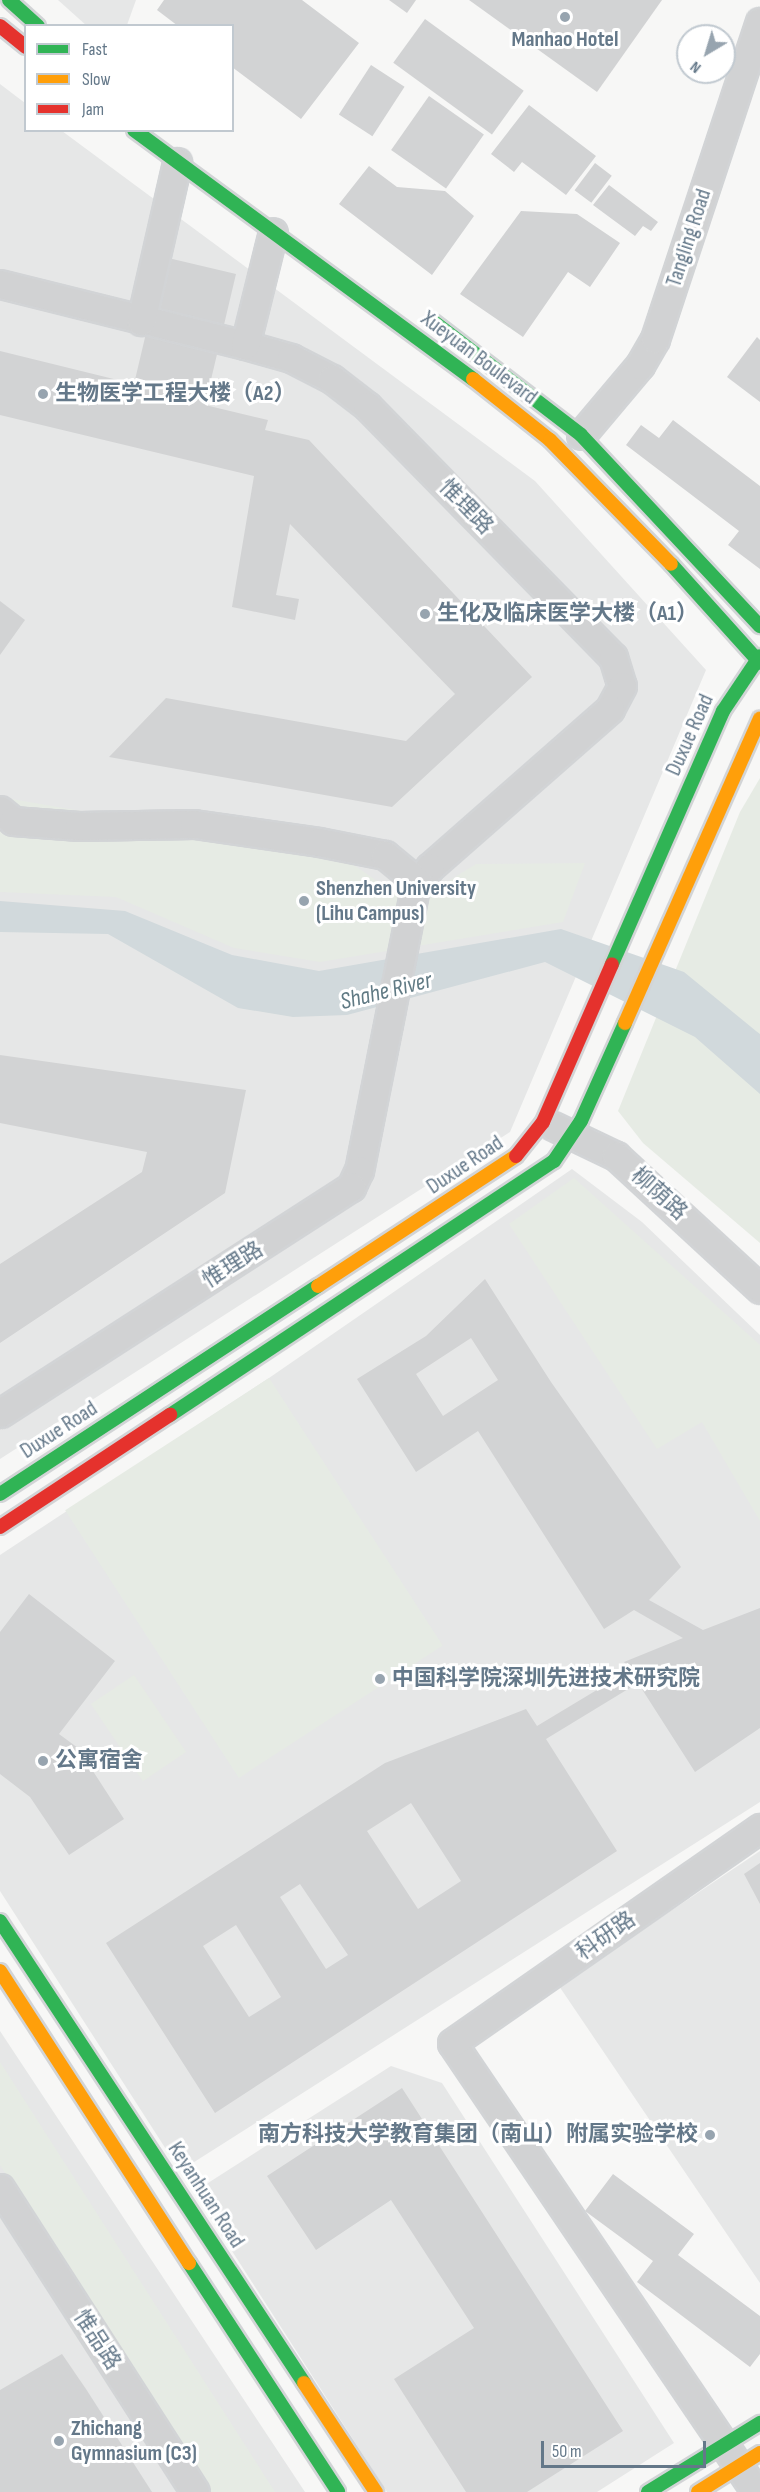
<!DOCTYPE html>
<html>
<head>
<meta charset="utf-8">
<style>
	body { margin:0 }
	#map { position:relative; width:760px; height:2492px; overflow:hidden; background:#f7f7f6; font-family:"Sofia Sans Condensed","Noto Sans SC",sans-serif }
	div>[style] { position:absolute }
	.built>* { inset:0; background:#e6e7e7 }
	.green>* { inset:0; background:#e6ebe4; transform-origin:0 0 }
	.water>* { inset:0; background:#d1d9dc }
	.building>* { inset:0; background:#d2d3d4; transform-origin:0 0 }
	.roads { filter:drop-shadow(2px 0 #d2d4d6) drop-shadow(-2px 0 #d2d4d6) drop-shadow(0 2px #d2d4d6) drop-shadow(0 -2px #d2d4d6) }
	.street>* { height:27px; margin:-13.5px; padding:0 13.5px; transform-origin:13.5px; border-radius:13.5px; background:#d1d2d3 }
	.fast>* { height:14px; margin:-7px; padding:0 7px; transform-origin:7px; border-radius:7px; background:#30b455 }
	.slow>* { height:14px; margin:-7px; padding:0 7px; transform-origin:7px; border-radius:7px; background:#ff9f0a }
	.jam>* { height:14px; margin:-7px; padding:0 7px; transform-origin:7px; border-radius:7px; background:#e5322d }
	.dots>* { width:16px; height:16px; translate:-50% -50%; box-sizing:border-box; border:3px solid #fff; border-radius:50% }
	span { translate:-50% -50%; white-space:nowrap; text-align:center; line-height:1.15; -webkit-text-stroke:6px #fff; paint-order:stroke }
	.poi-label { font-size:22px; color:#647889; font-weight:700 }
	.left { translate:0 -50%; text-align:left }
	.right { translate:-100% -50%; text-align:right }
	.street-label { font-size:22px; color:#647889 }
	.water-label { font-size:24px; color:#607a84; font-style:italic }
	.legend { position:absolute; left:24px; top:24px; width:210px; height:108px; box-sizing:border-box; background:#fff; border:2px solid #c1c9d0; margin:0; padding:8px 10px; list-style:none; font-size:18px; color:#647889 }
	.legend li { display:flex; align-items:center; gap:12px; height:30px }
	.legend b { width:30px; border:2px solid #c1c9d0 }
	.north { position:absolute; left:676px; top:24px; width:60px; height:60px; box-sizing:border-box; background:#fff; border:2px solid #c1c9d0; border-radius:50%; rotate:218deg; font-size:16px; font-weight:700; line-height:24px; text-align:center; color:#647889 }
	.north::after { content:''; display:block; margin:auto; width:21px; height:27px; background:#97a4af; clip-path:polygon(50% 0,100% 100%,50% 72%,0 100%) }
	.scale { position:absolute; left:541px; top:2441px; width:165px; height:27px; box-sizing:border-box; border:3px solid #647889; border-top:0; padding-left:8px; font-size:18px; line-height:21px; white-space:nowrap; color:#647889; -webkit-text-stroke:4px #fff; paint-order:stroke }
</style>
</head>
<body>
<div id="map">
	<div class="built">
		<div style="clip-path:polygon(58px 0,136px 0,127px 25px,87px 26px)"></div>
		<div style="clip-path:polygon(0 84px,25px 103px,26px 130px,62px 131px,535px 481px,706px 670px,510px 1132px,0 1459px)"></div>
		<div style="clip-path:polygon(572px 1169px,642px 1222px,760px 1335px,760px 1802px,180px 2171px,0 1891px,0 1555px,269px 1378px)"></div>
		<div style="clip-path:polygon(760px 1851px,760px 2283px,559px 1986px)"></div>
		<div style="clip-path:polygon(0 2031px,305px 2492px,0 2492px)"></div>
		<div style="clip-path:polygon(391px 2066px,442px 2083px,674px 2443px,597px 2492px,387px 2492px,194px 2192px)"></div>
	</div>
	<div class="green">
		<div style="clip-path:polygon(760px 778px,760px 1243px,643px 1143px,618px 1111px,740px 812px)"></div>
		<div style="clip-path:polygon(0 797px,341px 856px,397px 895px,434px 890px,476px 864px,585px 863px,563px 922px,320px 962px,234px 948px,116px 897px,0 892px)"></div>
		<div style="clip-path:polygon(574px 1178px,760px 1345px,760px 1521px,702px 1422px,657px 1449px,509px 1224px)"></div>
		<div style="left:269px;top:1378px;width:319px;height:243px;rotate:57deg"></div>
		<div style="left:134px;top:1675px;width:93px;height:52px;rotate:56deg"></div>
		<div style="clip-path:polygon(0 2062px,275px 2492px,209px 2492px,0 2165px)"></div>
	</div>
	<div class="water">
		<div style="clip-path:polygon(0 901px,125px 911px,232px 955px,319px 971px,561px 929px,684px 972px,756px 1031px,760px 1034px,760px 1094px,695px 1037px,545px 962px,347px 1015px,293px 1017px,238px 1008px,108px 934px,0 932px)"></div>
	</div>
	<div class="building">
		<div style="clip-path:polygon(164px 0,302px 0,359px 43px,301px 119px,232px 67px,232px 26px,178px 26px,157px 10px)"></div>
		<div style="clip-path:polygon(389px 0,416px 0,407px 13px)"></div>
		<div style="clip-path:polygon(469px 0,662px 0,597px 92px)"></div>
		<div style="left:425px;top:19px;width:122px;height:54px;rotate:36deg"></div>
		<div style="left:371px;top:65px;width:40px;height:59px;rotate:33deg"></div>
		<div style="left:429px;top:96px;width:67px;height:66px;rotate:35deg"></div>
		<div style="clip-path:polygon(529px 105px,596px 156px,566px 195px,522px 162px,514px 172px,491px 154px)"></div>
		<div style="left:595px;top:163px;width:21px;height:34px;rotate:37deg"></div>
		<div style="clip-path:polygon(369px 166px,397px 187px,445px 191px,474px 216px,432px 275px,339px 204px)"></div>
		<div style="clip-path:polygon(609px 185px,658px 222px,651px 231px,643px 226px,635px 236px,593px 205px)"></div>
		<div style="clip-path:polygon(521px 211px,577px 214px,620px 243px,590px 287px,568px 272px,523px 337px,460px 294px)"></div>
		<div style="clip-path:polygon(164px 257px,236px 274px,205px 405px,268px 420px,265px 430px,309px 440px,532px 677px,392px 807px,109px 757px,166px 698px,406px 741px,455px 694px,290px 524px,276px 595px,299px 599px,295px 620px,232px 607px,254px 476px,0 415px,0 351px,134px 384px)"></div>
		<div style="clip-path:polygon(757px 337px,760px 340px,760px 402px,727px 377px)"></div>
		<div style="clip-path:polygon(673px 420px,760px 486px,760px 569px,728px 545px,739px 531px,626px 445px,641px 425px,659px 438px)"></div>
		<div style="clip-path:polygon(0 601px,25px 620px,0 655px)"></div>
		<div style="clip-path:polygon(0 1055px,246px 1090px,225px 1193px,0 1343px,0 1264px,142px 1172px,147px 1152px,0 1123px)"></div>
		<div style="clip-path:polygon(evenodd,485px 1279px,551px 1382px,681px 1567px,649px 1600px,703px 1630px,760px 1608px,760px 1728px,695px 1772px,638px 1683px,546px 1739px,617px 1851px,215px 2113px,106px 1943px,385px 1763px,526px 1709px,537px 1726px,630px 1670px,624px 1662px,683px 1638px,634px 1610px,604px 1629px,478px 1431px,416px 1472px,357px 1379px,426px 1336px,485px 1279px,471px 1338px,498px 1380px,443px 1416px,416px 1374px,471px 1338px,485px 1279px,411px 1803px,461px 1881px,418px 1909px,367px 1831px,411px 1803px,485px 1279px,300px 1884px,348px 1955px,326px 1969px,280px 1897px,300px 1884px,485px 1279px,236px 1925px,281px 1997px,249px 2017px,203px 1946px,236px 1925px)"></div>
		<div style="clip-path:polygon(29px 1594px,115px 1661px,59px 1734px,78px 1748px,124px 1819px,69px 1855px,30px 1797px,0 1774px,0 1632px)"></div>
		<div style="clip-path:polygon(760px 1863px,760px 1904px,744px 1874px)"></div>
		<div style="clip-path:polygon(402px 2088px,623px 2431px,527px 2492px,466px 2492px,394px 2379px,474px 2328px,391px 2200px,316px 2250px,267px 2176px)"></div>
		<div style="clip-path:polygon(613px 2174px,694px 2234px,678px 2255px,760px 2316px,760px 2354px,750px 2367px,637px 2282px,653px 2261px,585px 2211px)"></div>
		<div style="clip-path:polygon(62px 2354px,86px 2389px,152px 2492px,0 2492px,0 2390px)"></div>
	</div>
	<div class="roads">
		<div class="street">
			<div style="left:0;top:284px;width:252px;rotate:14deg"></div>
			<div style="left:245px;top:345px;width:48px;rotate:15.8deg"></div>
			<div style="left:291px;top:358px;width:46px;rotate:27.1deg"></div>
			<div style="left:332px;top:379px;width:44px;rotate:37.6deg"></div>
			<div style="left:367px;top:406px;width:351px;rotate:45.6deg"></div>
			<div style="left:613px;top:657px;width:30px;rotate:73deg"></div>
			<div style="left:622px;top:686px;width:26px;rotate:118deg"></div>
			<div style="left:610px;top:709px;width:240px;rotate:138.7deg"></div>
			<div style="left:430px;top:867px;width:26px;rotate:126deg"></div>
			<div style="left:415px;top:888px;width:288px;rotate:101.2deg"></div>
			<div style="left:359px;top:1170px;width:19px;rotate:115deg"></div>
			<div style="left:351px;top:1187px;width:417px;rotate:147.2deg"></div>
			<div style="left:141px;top:321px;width:163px;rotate:-77.2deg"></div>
			<div style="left:245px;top:345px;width:116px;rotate:-76.1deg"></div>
			<div style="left:581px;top:435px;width:92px;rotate:-49.9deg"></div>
			<div style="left:640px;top:365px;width:30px;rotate:-60deg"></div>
			<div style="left:655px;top:339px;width:334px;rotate:-71.7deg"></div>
			<div style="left:0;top:810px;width:17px;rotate:40deg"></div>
			<div style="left:13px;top:821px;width:66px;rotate:4.3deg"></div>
			<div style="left:79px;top:826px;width:115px;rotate:-1deg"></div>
			<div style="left:194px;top:824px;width:126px;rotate:8.2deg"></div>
			<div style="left:319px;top:842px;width:67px;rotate:11.1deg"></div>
			<div style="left:385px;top:855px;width:44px;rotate:39.5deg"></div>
			<div style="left:553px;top:1126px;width:70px;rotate:25.5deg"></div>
			<div style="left:616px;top:1156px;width:196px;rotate:42.7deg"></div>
			<div style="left:0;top:2188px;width:361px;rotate:57.3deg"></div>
			<div style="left:756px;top:2492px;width:542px;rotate:-124.1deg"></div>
			<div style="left:452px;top:2043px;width:376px;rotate:-34.9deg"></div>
		</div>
		<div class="fast">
			<div style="left:9px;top:0;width:39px;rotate:42deg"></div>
			<div style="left:134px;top:130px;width:421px;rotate:36.3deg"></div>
			<div style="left:434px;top:322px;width:185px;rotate:37.5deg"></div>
			<div style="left:581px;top:435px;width:262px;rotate:46.9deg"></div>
			<div style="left:671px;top:564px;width:133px;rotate:48deg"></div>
			<div style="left:612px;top:964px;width:276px;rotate:-66.3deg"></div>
			<div style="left:723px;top:711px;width:66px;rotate:-56.1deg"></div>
			<div style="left:170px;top:1415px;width:460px;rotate:-33.5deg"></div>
			<div style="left:554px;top:1161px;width:48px;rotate:-56deg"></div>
			<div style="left:581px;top:1121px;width:107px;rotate:-65.8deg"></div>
			<div style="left:0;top:1494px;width:380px;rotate:-33.2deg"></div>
			<div style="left:0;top:1921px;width:553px;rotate:56.65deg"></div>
			<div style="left:189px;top:2263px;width:273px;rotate:56.9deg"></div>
			<div style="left:648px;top:2492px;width:132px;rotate:-31.6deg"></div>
		</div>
		<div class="slow">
			<div style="left:473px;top:379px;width:98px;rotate:38.4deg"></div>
			<div style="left:550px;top:440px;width:173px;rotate:45.7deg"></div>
			<div style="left:625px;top:1023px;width:333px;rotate:-66.1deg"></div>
			<div style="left:318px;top:1286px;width:237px;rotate:-33.3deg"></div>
			<div style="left:0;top:1971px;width:348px;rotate:57.1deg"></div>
			<div style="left:304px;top:2383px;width:131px;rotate:56.6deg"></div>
			<div style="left:698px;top:2492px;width:73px;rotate:-32.2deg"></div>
		</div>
		<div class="jam">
			<div style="left:0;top:26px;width:33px;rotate:39deg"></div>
			<div style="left:516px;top:1156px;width:43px;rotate:-51.5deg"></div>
			<div style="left:543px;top:1122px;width:172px;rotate:-66.4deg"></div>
			<div style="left:0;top:1527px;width:204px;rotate:-33.4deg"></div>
		</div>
	</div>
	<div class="dots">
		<div style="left:565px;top:17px;background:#97a4af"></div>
		<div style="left:43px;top:394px;background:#97a4af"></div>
		<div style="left:425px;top:614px;background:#97a4af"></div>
		<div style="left:304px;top:901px;background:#97a4af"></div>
		<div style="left:380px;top:1679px;background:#97a4af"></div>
		<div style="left:43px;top:1761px;background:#97a4af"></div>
		<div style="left:710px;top:2135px;background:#97a4af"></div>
		<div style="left:59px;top:2441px;background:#97a4af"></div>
	</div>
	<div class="poi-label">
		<span style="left:565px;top:40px">Manhao Hotel</span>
		<span class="left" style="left:55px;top:394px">生物医学工程大楼（A2）</span>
		<span class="left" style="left:437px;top:614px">生化及临床医学大楼（A1）</span>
		<span class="left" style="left:316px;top:901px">Shenzhen University<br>(Lihu Campus)</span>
		<span class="left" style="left:392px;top:1679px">中国科学院深圳先进技术研究院</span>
		<span class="left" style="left:55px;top:1761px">公寓宿舍</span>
		<span class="right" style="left:698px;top:2135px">南方科技大学教育集团（南山）附属实验学校</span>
		<span class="left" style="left:71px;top:2441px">Zhichang<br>Gymnasium (C3)</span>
	</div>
	<div class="street-label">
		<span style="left:689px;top:238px;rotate:-72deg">Tangling Road</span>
		<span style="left:479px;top:358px;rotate:37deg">Xueyuan Boulevard</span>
		<span style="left:466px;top:507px;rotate:46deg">惟理路</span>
		<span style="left:690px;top:735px;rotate:-66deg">Duxue Road</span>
		<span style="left:465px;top:1165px;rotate:-34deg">Duxue Road</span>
		<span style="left:659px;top:1194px;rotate:42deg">柳荫路</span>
		<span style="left:233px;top:1265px;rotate:-32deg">惟理路</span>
		<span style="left:59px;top:1430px;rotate:-33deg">Duxue Road</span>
		<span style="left:606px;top:1936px;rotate:-35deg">科研路</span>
		<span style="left:206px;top:2195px;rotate:57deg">Keyanhuan Road</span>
		<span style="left:97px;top:2340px;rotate:57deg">惟品路</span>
	</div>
	<div class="water-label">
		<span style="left:386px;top:991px;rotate:-14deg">Shahe River</span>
	</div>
	<ul class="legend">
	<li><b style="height:8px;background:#30b455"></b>Fast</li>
	<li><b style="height:8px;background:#ff9f0a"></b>Slow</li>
	<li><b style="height:8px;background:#e5322d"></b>Jam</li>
	</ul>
	<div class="north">N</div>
	<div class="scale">50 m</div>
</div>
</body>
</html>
